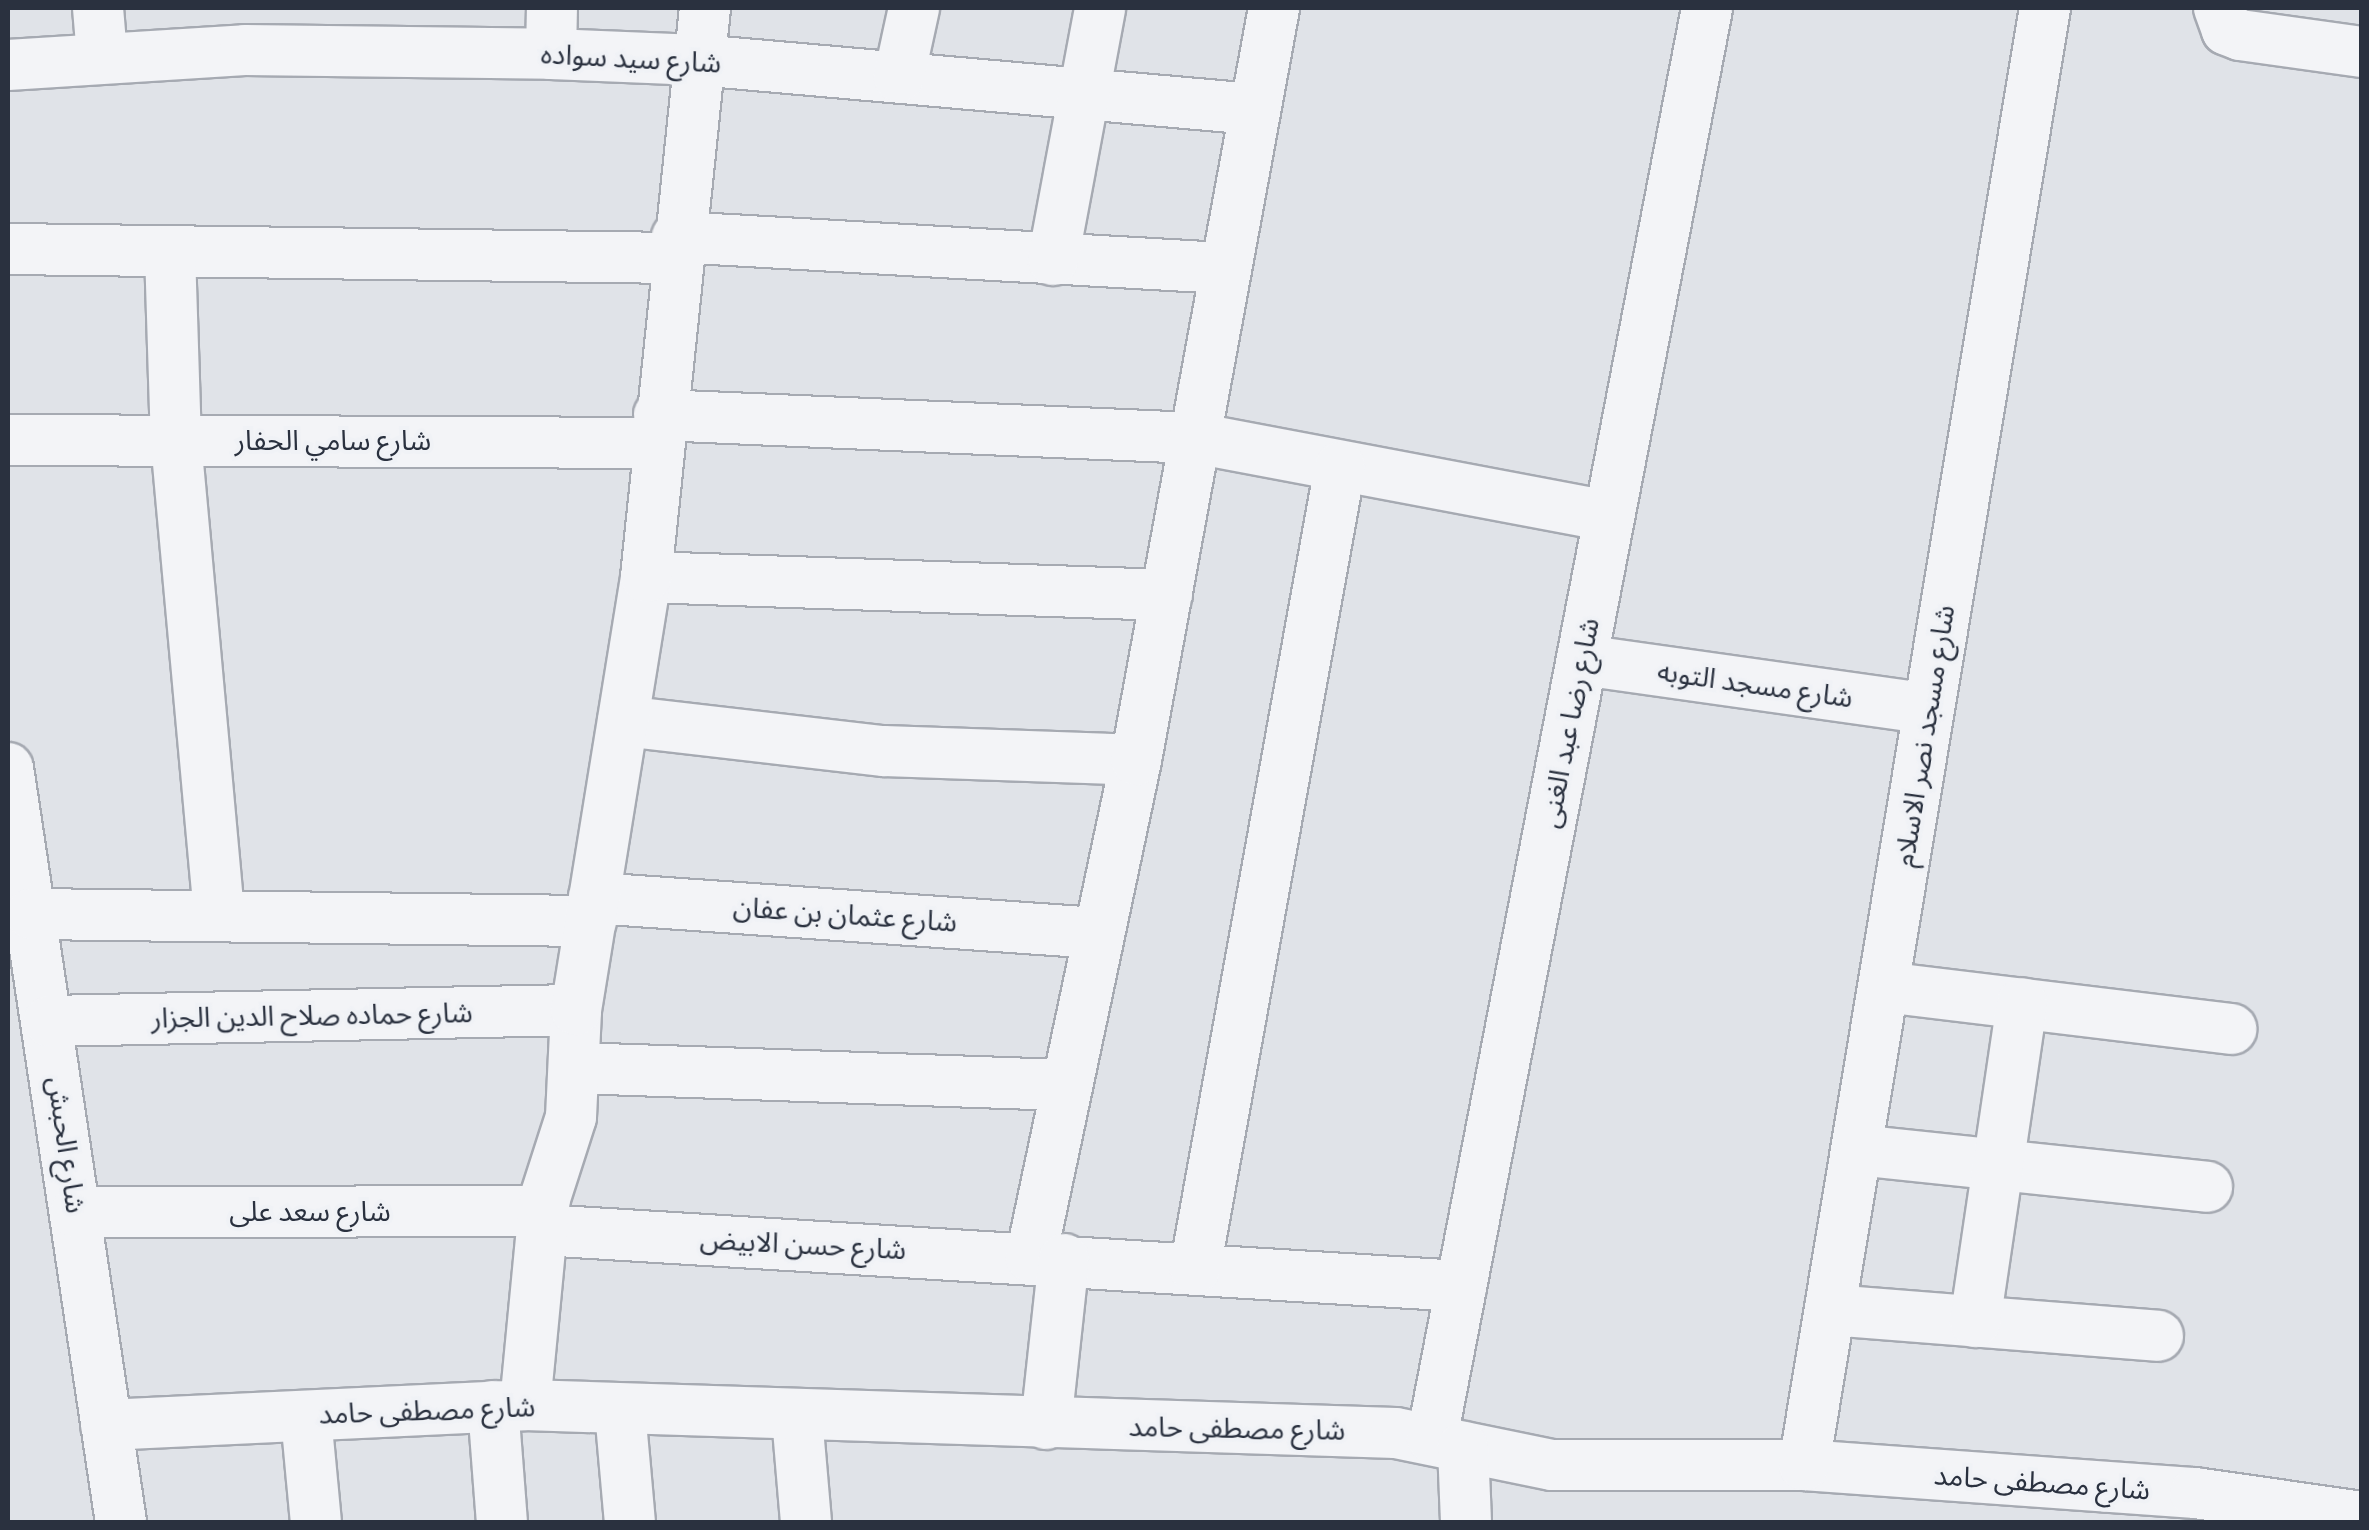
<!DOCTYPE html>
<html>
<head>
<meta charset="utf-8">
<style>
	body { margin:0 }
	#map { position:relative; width:2369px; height:1530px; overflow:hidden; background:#e0e3e8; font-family:Signika,"Noto Sans Arabic",sans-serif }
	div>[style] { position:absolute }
	.roads { filter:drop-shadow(2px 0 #a6aab2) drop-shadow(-2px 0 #a6aab2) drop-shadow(0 2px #a6aab2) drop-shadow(0 -2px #a6aab2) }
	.minor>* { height:50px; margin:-25px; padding:0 25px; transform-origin:25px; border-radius:25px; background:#f3f4f7 }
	span { translate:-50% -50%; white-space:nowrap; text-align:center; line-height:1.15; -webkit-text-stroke:8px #f0f2f6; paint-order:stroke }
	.street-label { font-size:28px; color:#2a313f }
	.frame { position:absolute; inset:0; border:10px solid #2a313f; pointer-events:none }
</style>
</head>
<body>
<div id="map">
	<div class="roads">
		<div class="minor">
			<div style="left:98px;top:8px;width:48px;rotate:85.2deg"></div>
			<div style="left:2219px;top:8px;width:23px;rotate:70deg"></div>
			<div style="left:2227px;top:30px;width:14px;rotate:21deg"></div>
			<div style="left:2240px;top:35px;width:123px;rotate:7.9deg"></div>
			<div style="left:551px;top:54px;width:46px;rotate:-88.8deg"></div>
			<div style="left:8px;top:65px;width:237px;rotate:-3.6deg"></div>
			<div style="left:245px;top:50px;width:306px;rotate:0.7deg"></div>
			<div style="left:551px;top:54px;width:147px;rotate:2.3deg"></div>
			<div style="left:698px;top:60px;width:558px;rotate:5.04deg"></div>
			<div style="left:899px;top:77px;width:71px;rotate:-77.7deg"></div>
			<div style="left:677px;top:237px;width:547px;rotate:3.25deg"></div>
			<div style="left:8px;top:249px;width:667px;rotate:0.77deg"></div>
			<div style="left:170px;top:252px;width:189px;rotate:88.2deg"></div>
			<div style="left:176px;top:441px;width:477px;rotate:84.8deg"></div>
			<div style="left:1053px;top:260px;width:256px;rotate:-79.4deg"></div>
			<div style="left:659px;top:415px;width:536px;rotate:2.46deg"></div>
			<div style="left:1195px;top:438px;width:421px;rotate:10.7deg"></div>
			<div style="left:8px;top:440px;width:650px;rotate:0.26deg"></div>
			<div style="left:646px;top:577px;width:521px;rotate:1.98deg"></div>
			<div style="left:1582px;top:660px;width:350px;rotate:8deg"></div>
			<div style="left:623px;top:721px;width:263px;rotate:6.6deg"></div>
			<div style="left:884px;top:751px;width:252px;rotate:2deg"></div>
			<div style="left:8px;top:768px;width:762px;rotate:81.48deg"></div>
			<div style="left:594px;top:898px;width:504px;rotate:3.98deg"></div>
			<div style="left:31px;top:914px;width:560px;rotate:0.72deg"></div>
			<div style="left:1884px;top:987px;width:350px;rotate:6.9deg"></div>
			<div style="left:49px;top:1021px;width:527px;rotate:-1.2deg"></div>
			<div style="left:576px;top:1068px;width:489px;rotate:2deg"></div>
			<div style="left:1857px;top:1150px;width:352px;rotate:6deg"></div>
			<div style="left:76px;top:1212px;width:468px;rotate:-0.1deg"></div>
			<div style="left:542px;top:1230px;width:921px;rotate:3.49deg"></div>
			<div style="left:1031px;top:1257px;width:508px;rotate:-78.07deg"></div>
			<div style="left:1136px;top:760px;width:765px;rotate:-79.6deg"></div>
			<div style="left:1195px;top:1269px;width:815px;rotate:-79.75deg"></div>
			<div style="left:1830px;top:1310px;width:329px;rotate:4.5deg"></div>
			<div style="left:1975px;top:1322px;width:322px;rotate:-81.6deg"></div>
			<div style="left:525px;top:1405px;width:208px;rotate:-84.5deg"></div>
			<div style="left:545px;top:1198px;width:85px;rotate:-72.2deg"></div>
			<div style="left:571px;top:1117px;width:107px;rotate:-87.3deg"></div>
			<div style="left:576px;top:1010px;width:439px;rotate:-80.8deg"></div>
			<div style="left:646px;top:577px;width:572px;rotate:-84.08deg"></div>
			<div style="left:493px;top:1406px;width:116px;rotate:85.6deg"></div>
			<div style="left:620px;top:1411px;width:111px;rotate:84.9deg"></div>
			<div style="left:306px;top:1417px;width:105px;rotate:84.6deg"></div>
			<div style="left:797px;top:1417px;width:105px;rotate:85.1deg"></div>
			<div style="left:1046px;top:1424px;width:166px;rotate:-83.8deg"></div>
			<div style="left:106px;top:1425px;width:419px;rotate:-2.7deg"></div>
			<div style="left:525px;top:1405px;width:871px;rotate:1.84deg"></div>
			<div style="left:1396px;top:1433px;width:159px;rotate:11.6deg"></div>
			<div style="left:1552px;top:1465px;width:252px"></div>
			<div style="left:1804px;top:1465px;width:392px;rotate:4.1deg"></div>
			<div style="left:2195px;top:1493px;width:169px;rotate:8.2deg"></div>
			<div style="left:1432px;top:1438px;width:1456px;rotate:-79.11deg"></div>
			<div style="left:1463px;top:1447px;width:75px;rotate:87.7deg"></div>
			<div style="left:1804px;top:1465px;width:1477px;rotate:-80.61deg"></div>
		</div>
	</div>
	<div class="street-label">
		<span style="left:631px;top:59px;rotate:3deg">شارع سيد سواده</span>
		<span style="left:333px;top:441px">شارع سامي الحفار</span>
		<span style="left:1755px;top:685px;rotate:8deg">شارع مسجد التوبه</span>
		<span style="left:1570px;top:723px;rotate:-79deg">شارع رضا عبد الغنى</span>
		<span style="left:1925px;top:736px;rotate:-81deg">شارع مسجد نصر الاسلام</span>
		<span style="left:845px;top:915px;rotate:4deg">شارع عثمان بن عفان</span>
		<span style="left:312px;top:1016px;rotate:-1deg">شارع حماده صلاح الدين الجزار</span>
		<span style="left:66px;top:1145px;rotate:82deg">شارع الحبش</span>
		<span style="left:310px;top:1212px">شارع سعد على</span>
		<span style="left:803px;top:1245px;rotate:3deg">شارع حسن الابيض</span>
		<span style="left:427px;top:1411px;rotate:-2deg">شارع مصطفى حامد</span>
		<span style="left:1237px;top:1429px;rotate:1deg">شارع مصطفى حامد</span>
		<span style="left:2042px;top:1483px;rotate:4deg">شارع مصطفى حامد</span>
	</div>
	<div class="frame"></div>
</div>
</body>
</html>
